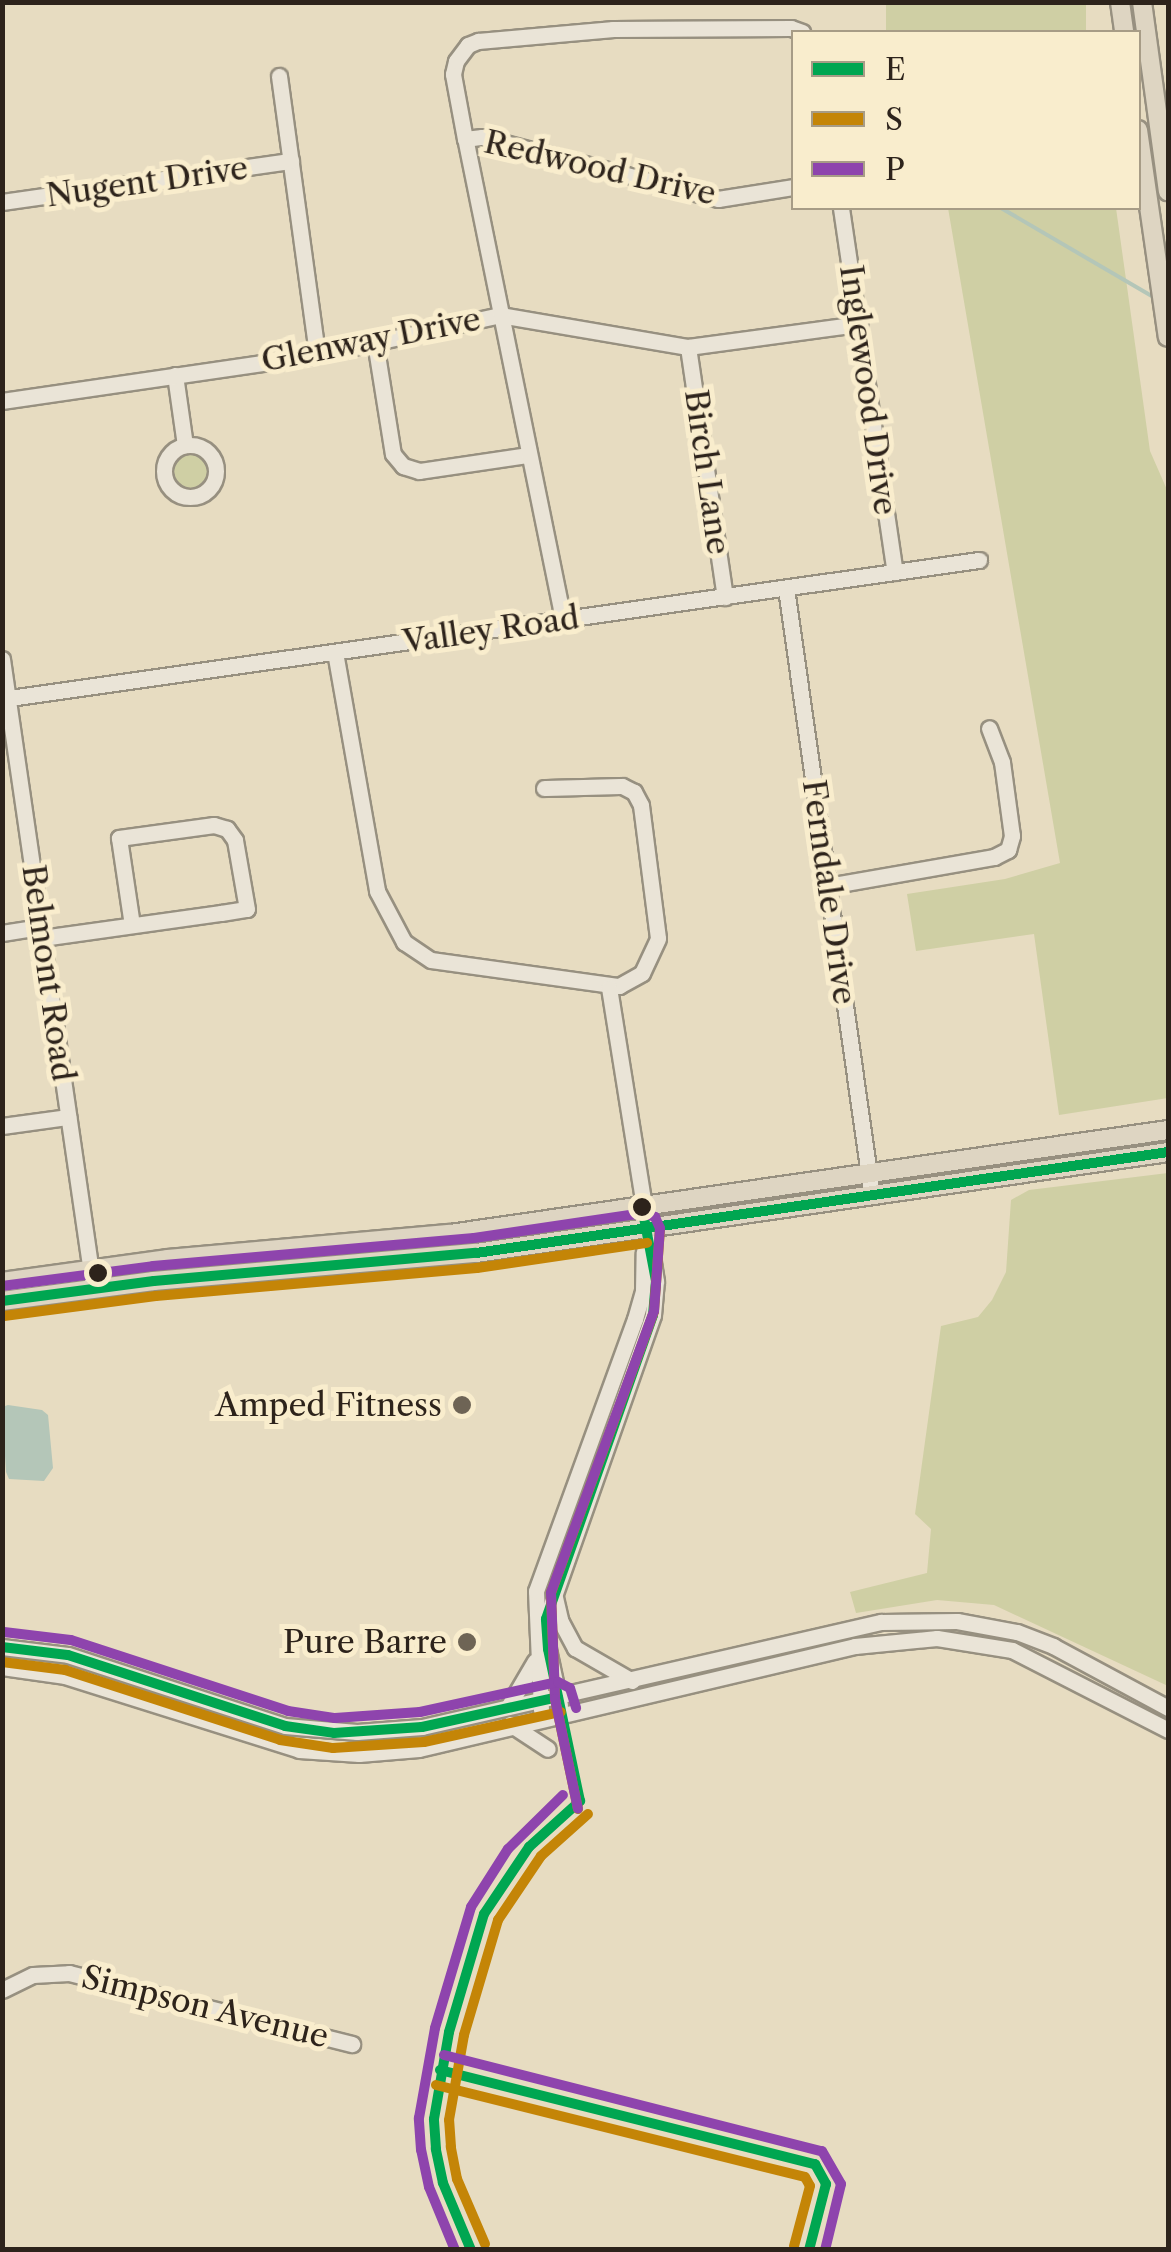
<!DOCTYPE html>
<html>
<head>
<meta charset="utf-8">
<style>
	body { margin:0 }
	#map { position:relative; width:1171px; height:2252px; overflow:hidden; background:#e7dcc1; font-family:"Libre Caslon Text",serif }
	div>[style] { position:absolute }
	.green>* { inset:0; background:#cfcfa4; transform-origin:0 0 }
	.round { border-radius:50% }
	.water>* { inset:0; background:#b4c6b8 }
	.stream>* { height:4px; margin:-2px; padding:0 2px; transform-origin:2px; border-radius:2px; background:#b4c6b8 }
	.roads { filter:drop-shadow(2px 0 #979080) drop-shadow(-2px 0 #979080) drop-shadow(0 2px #979080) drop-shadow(0 -2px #979080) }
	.minor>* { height:15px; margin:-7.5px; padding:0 7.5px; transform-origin:7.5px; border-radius:7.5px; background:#eae4d7 }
	.minor>.ring { margin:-7.5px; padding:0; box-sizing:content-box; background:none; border:15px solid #eae4d7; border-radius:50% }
	.major>* { height:18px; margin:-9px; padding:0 9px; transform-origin:9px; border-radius:9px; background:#ded5c2 }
	.bus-1>* { height:10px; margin:-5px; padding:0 5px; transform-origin:5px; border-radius:5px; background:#00a651 }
	.bus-2>* { height:10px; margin:-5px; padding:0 5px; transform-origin:5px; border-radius:5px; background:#c48507 }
	.bus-3>* { height:10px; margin:-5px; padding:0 5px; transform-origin:5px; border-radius:5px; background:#8e44ad }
	.dots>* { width:28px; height:28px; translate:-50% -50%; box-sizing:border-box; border:5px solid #f9edcd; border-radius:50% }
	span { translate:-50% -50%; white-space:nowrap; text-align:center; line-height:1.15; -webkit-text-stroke:10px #f9edcd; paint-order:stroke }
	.street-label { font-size:32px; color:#2d231b }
	.poi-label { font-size:32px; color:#2d231b }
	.right { translate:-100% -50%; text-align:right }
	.frame { position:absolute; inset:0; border:5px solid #2d231b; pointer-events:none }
	.legend { position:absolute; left:791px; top:30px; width:350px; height:180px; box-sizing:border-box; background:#f9edcd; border:2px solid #a79c86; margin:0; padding:12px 18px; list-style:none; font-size:30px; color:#2d231b }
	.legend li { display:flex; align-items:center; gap:20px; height:50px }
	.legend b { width:50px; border:2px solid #a79c86 }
</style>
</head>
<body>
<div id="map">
	<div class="green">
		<div style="left:886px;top:3px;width:200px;height:32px"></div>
		<div style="clip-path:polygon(948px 208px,1116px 208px,1150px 451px,1168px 492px,1168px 1098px,1059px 1115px,1034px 934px,916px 951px,907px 894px,1005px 879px,1060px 863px)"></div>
		<div class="round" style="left:167px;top:450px;width:42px;height:42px"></div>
		<div style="clip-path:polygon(1168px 1173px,1168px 1686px,994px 1605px,937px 1600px,856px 1613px,850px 1592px,927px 1573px,931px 1529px,915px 1514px,941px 1326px,978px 1317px,992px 1300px,1006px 1272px,1011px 1200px,1029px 1190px)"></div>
	</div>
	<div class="water">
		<div style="clip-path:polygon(8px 1405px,42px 1410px,48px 1415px,53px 1468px,44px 1481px,9px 1479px,6px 1472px,2px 1407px)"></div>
	</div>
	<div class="stream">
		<div style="left:1001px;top:208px;width:181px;rotate:30.3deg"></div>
	</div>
	<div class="roads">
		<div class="minor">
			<div style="left:279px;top:76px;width:282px;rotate:82.2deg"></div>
			<div style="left:465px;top:139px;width:17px;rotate:-7deg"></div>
			<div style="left:482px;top:137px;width:244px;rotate:14.7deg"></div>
			<div style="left:718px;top:199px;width:77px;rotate:-9deg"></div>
			<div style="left:2px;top:202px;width:292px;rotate:-8.1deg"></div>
			<div style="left:841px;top:208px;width:368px;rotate:81.6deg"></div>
			<div style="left:375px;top:342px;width:113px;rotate:80.9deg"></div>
			<div style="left:393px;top:454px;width:16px;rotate:50deg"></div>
			<div style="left:403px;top:466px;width:17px;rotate:17deg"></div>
			<div style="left:419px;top:471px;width:110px;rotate:-8.4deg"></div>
			<div style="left:688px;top:347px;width:253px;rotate:81.6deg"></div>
			<div style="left:175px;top:375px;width:71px;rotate:81.9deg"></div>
			<div style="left:2px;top:401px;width:318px;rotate:-8.3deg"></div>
			<div style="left:317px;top:355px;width:187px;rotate:-12.3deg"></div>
			<div style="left:500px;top:315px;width:191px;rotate:9.7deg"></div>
			<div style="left:688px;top:347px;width:173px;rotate:-7.7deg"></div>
			<div class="ring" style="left:164px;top:445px;width:37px;height:37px"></div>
			<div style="left:786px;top:588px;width:614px;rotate:81.95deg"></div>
			<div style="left:563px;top:619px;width:490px;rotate:-101.5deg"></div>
			<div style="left:465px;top:139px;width:66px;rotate:-100.5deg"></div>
			<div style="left:453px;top:74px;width:13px;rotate:-77deg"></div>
			<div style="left:456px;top:61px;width:20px;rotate:-53deg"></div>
			<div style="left:468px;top:45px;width:11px;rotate:-22deg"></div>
			<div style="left:478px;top:41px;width:136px;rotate:-5.1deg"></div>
			<div style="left:613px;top:29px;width:178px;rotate:-0.3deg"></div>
			<div style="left:791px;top:28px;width:12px;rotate:20deg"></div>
			<div style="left:335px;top:652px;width:243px;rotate:80deg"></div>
			<div style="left:377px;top:891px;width:58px;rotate:62.1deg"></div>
			<div style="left:404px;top:942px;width:32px;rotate:34deg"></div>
			<div style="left:431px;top:960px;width:190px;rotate:7.9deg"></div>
			<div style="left:619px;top:986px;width:26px;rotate:-29deg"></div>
			<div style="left:642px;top:973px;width:38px;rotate:-65deg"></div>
			<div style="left:658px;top:938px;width:134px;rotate:-97.3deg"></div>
			<div style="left:641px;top:805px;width:15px;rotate:-118deg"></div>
			<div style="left:634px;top:792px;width:13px;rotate:-153deg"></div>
			<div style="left:622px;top:786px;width:78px;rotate:178.5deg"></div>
			<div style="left:2px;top:659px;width:626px;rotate:81.74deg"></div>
			<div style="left:2px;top:699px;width:987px;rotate:-8.1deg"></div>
			<div style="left:828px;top:886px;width:169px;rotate:-9.9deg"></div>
			<div style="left:994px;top:857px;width:16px;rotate:-27deg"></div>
			<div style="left:1008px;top:850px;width:15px;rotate:-74deg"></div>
			<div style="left:1012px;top:836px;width:75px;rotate:-97.7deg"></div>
			<div style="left:1002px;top:762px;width:36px;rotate:-111deg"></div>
			<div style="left:2px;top:933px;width:39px;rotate:-9deg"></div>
			<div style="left:42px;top:938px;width:181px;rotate:-8deg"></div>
			<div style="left:221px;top:913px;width:26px;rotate:-9deg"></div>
			<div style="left:247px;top:909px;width:70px;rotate:-99.9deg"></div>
			<div style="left:235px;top:840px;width:14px;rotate:-126deg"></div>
			<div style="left:227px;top:829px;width:14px;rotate:-163deg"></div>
			<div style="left:214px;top:825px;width:96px;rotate:172.2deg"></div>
			<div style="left:119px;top:838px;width:88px;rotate:81.5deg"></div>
			<div style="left:2px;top:1126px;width:67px;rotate:-7.8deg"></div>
			<div style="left:554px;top:1593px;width:28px;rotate:77deg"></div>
			<div style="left:560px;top:1620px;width:32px;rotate:62deg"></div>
			<div style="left:575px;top:1648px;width:66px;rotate:30.1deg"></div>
			<div style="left:2px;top:1647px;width:66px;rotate:6.9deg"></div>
			<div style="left:68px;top:1655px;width:228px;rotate:18.1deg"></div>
			<div style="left:285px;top:1726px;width:72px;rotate:4.8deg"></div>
			<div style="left:357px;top:1732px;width:65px;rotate:-4.4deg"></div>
			<div style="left:422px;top:1727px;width:471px;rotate:-12.9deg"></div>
			<div style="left:881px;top:1622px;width:76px;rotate:-0.8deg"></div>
			<div style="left:957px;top:1621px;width:61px;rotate:10.4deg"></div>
			<div style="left:1017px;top:1632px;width:39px;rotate:21deg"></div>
			<div style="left:1053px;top:1646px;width:131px;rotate:28.3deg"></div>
			<div style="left:2px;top:1667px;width:64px;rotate:8.1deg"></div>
			<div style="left:65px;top:1676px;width:245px;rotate:17.5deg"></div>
			<div style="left:299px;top:1750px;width:60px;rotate:3.8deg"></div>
			<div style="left:359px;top:1754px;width:60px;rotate:-4.8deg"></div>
			<div style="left:419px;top:1749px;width:448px;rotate:-13.3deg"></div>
			<div style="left:855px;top:1646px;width:82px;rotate:-5.6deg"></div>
			<div style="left:937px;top:1638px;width:76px;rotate:9.1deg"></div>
			<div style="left:1012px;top:1650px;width:175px;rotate:27.1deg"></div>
			<div style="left:560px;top:1705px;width:57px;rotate:-102.1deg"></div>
			<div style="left:548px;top:1649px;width:30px;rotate:-94deg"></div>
			<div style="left:546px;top:1619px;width:322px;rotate:-70.6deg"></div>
			<div style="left:653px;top:1315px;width:34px;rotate:-85deg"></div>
			<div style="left:656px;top:1281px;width:297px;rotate:-99.1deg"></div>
			<div style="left:508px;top:1707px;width:53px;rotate:-59.6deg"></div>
			<div style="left:541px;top:1710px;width:119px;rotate:-92.4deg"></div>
			<div style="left:536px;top:1591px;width:289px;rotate:-70deg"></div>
			<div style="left:635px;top:1319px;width:29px;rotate:-74deg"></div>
			<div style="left:643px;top:1291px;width:39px;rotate:-89deg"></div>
			<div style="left:510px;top:1724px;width:45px;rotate:33.3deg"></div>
			<div style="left:2px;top:1990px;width:34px;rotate:-26deg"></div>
			<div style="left:33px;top:1975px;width:36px;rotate:-3deg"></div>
			<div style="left:69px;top:1973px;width:292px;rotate:14.1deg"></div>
		</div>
		<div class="major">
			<div style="left:1120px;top:2px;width:30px;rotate:82deg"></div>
			<div style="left:1142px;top:2px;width:191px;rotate:82.2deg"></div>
			<div style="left:1138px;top:130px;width:209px;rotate:81.8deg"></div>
			<div style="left:2px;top:1282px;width:168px;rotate:-7.9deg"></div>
			<div style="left:168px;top:1259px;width:283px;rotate:-5.1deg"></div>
			<div style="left:450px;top:1234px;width:725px;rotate:-8.24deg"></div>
			<div style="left:2px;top:1301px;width:153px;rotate:-7.5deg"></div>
			<div style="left:154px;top:1281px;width:323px;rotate:-5deg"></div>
			<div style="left:476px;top:1253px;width:699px;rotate:-8.3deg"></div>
		</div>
	</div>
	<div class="bus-1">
		<div style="left:2px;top:1301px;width:153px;rotate:-7.5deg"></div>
		<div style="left:154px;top:1281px;width:323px;rotate:-5deg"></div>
		<div style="left:476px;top:1253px;width:699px;rotate:-8.3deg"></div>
		<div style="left:2px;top:1647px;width:66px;rotate:6.9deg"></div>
		<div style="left:68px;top:1655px;width:228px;rotate:18.1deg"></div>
		<div style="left:285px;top:1726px;width:49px;rotate:8.1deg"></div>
		<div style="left:334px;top:1733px;width:88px;rotate:-3.9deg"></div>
		<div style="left:422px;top:1727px;width:139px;rotate:-12.4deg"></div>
		<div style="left:580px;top:1801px;width:155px;rotate:-101.9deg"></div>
		<div style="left:548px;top:1649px;width:30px;rotate:-94deg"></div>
		<div style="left:546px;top:1619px;width:322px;rotate:-70.6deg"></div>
		<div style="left:653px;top:1315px;width:34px;rotate:-85deg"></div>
		<div style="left:656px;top:1281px;width:75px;rotate:-100.7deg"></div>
		<div style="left:440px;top:2070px;width:387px;rotate:14.1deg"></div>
		<div style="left:815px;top:2164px;width:23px;rotate:61deg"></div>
		<div style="left:826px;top:2184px;width:68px;rotate:104.4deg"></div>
		<div style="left:471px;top:2250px;width:73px;rotate:-112.7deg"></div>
		<div style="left:443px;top:2183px;width:35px;rotate:-102deg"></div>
		<div style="left:436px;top:2149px;width:30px;rotate:-94deg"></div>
		<div style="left:434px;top:2119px;width:88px;rotate:-80.2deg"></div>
		<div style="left:449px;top:2032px;width:123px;rotate:-73.5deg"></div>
		<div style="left:484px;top:1914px;width:81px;rotate:-56.1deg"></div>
		<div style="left:529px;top:1847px;width:69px;rotate:-42deg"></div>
	</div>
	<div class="bus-2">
		<div style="left:4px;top:1316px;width:153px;rotate:-7.5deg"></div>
		<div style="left:156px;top:1296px;width:322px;rotate:-5deg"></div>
		<div style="left:477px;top:1268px;width:172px;rotate:-8.4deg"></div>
		<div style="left:2px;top:1662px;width:64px;rotate:7.2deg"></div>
		<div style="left:65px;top:1670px;width:226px;rotate:18deg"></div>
		<div style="left:280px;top:1740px;width:54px;rotate:8.6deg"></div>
		<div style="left:333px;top:1748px;width:91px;rotate:-3.8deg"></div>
		<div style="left:424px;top:1742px;width:140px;rotate:-12.4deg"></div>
		<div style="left:578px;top:1809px;width:112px;rotate:-101.8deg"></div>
		<div style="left:555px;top:1699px;width:106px;rotate:-92.2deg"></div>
		<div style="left:551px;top:1593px;width:300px;rotate:-69.9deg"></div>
		<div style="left:654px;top:1311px;width:82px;rotate:-85.8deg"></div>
		<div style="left:436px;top:2085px;width:380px;rotate:14deg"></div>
		<div style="left:805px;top:2177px;width:10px;rotate:61deg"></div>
		<div style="left:810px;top:2186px;width:62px;rotate:104.9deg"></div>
		<div style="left:485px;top:2244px;width:71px;rotate:-113.3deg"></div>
		<div style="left:457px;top:2179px;width:33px;rotate:-101deg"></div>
		<div style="left:451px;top:2147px;width:27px;rotate:-94deg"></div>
		<div style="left:449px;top:2120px;width:86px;rotate:-80deg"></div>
		<div style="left:464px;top:2035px;width:120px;rotate:-73.5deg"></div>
		<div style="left:498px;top:1920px;width:77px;rotate:-56.1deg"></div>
		<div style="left:541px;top:1856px;width:63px;rotate:-41.8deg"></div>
	</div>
	<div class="bus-3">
		<div style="left:2px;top:1286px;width:152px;rotate:-7.5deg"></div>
		<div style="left:153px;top:1266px;width:322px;rotate:-5deg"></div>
		<div style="left:474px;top:1238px;width:171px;rotate:-8.4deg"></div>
		<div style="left:643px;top:1213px;width:13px;rotate:18deg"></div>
		<div style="left:655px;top:1217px;width:12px;rotate:66deg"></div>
		<div style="left:660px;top:1228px;width:83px;rotate:94.1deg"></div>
		<div style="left:654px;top:1311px;width:300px;rotate:110.1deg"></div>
		<div style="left:551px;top:1593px;width:106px;rotate:87.8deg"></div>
		<div style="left:555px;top:1699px;width:112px;rotate:78.2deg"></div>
		<div style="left:4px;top:1632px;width:67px;rotate:6.8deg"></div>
		<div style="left:71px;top:1640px;width:228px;rotate:18.1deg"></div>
		<div style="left:288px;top:1711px;width:48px;rotate:8.5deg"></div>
		<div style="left:335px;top:1718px;width:85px;rotate:-4deg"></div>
		<div style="left:420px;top:1712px;width:141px;rotate:-12.3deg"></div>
		<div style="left:558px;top:1682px;width:13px;rotate:27deg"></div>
		<div style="left:570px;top:1688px;width:21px;rotate:73deg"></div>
		<div style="left:444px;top:2055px;width:390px;rotate:14.3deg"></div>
		<div style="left:822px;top:2151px;width:38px;rotate:60deg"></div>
		<div style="left:841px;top:2184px;width:68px;rotate:103.6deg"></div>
		<div style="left:455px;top:2250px;width:68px;rotate:-112.4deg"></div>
		<div style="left:429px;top:2187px;width:38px;rotate:-102deg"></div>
		<div style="left:421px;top:2150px;width:32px;rotate:-94deg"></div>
		<div style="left:419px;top:2118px;width:91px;rotate:-79.9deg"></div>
		<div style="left:435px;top:2028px;width:126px;rotate:-73.4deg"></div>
		<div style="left:471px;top:1907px;width:69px;rotate:-57.5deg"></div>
		<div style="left:508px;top:1849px;width:77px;rotate:-44.5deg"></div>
	</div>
	<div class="dots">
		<div style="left:642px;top:1207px;background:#2d231b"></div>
		<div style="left:98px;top:1273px;background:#2d231b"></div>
		<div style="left:462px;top:1405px;background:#6e6455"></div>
		<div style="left:467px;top:1642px;background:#6e6455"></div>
	</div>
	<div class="street-label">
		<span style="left:600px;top:168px;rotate:13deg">Redwood Drive</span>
		<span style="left:147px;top:182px;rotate:-8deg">Nugent Drive</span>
		<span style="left:371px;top:340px;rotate:-11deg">Glenway Drive</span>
		<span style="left:868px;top:390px;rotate:82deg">Inglewood Drive</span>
		<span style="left:707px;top:472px;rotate:82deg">Birch Lane</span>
		<span style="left:491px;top:630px;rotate:-8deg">Valley Road</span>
		<span style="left:829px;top:892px;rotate:82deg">Ferndale Drive</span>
		<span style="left:48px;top:973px;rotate:82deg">Belmont Road</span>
		<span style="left:205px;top:2007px;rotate:14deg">Simpson Avenue</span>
	</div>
	<div class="poi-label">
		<span class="right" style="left:442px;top:1405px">Amped Fitness</span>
		<span class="right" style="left:447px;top:1642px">Pure Barre</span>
	</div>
	<div class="frame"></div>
	<ul class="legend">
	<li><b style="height:12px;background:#00a651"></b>E</li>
	<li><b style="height:12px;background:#c48507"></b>S</li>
	<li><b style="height:12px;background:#8e44ad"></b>P</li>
	</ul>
</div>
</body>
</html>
